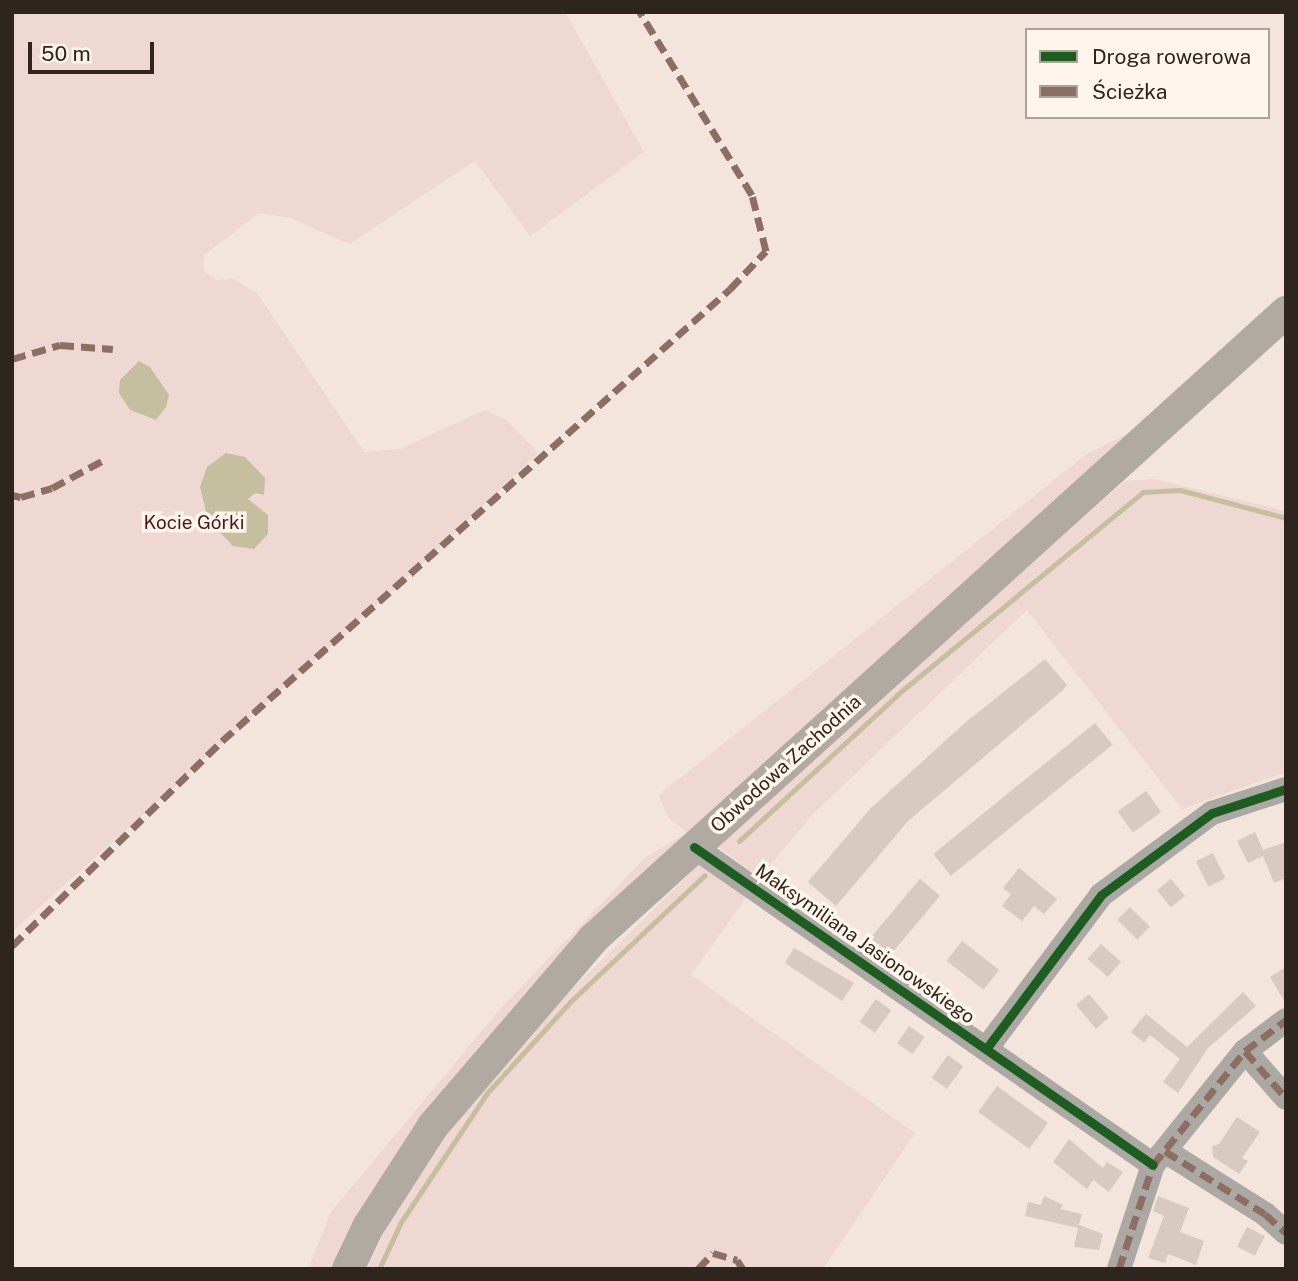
<!DOCTYPE html>
<html>
<head>
<meta charset="utf-8">
<style>
	body { margin:0 }
	#map { position:relative; width:1298px; height:1281px; overflow:hidden; background:#f3e5db; font-family:"Public Sans",sans-serif }
	div>[style] { position:absolute }
	.green>* { inset:0; background:#efd7d2 }
	.water>* { inset:0; background:#c6bf9f }
	.stream>* { height:5px; margin:-2.5px; padding:0 2.5px; transform-origin:2.5px; border-radius:2.5px; background:#c6bf9f }
	.building>* { inset:0; background:#d8c9c1; transform-origin:0 0 }
	.minor>* { height:24px; margin:-12px; padding:0 12px; transform-origin:12px; border-radius:12px; background:#aca8a3 }
	.major>* { height:32px; margin:-16px; padding:0 16px; transform-origin:16px; border-radius:16px; background:#b0aaa3 }
	.quiet>* { height:7px; margin-top:-3.5px; transform-origin:0; background:repeating-linear-gradient(90deg,#8d6e63 0 14px,transparent 0 21px) }
	.cycleway>* { height:9px; margin:-4.5px; padding:0 4.5px; transform-origin:4.5px; border-radius:4.5px; background:#1b5e20 }
	span { translate:-50% -50%; white-space:nowrap; text-align:center; line-height:1.15; -webkit-text-stroke:7px #fef5ed; paint-order:stroke }
	.park-label { font-size:19px; color:#4f151a }
	.street-label { font-size:19px; color:#2e251e }
	.frame { position:absolute; inset:0; border:14px solid #2e251e; pointer-events:none }
	.legend { position:absolute; left:1025px; top:28px; width:245px; height:91px; box-sizing:border-box; background:#fef5ed; border:2px solid #aba29a; margin:0; padding:9px 12px; list-style:none; font-size:21px; color:#2e251e }
	.legend li { display:flex; align-items:center; gap:14px; height:35px }
	.legend b { width:35px; border:2px solid #aba29a }
	.scale { position:absolute; left:28px; top:42px; width:126px; height:32px; box-sizing:border-box; border:4px solid #2e251e; border-top:0; padding-left:9px; font-size:21px; line-height:24px; white-space:nowrap; color:#2e251e; -webkit-text-stroke:5px #fef5ed; paint-order:stroke }
</style>
</head>
<body>
<div id="map">
	<div class="green">
		<div style="clip-path:polygon(12px 12px,565px 12px,644px 152px,530px 236px,475px 161px,349px 244px,290px 218px,259px 213px,204px 255px,203px 270px,216px 280px,233px 279px,257px 293px,364px 452px,400px 449px,485px 410px,508px 421px,538px 453px,430px 557px,12px 932px)"></div>
		<div style="clip-path:polygon(1136px 430px,688px 833px,335px 1269px,308px 1269px,331px 1212px,500px 1009px,646px 857px,687px 833px,667px 816px,659px 795px,1087px 454px)"></div>
		<div style="clip-path:polygon(1154px 479px,1286px 511px,1286px 772px,1182px 809px,1027px 610px,814px 813px,760px 877px,715px 845px,1125px 481px)"></div>
		<div style="clip-path:polygon(700px 864px,748px 895px,691px 975px,915px 1133px,823px 1269px,367px 1269px,389px 1222px,474px 1095px,570px 991px)"></div>
	</div>
	<div class="water">
		<div style="clip-path:polygon(139px 361px,150px 367px,169px 395px,166px 407px,156px 420px,130px 410px,119px 393px,120px 380px)"></div>
		<div style="clip-path:polygon(226px 453px,245px 457px,265px 478px,264px 495px,255px 493px,248px 499px,268px 515px,268px 534px,254px 549px,233px 546px,208px 520px,200px 487px,207px 467px)"></div>
	</div>
	<div class="stream">
		<div style="left:739px;top:841px;width:224px;rotate:-42.7deg"></div>
		<div style="left:904px;top:689px;width:310px;rotate:-39.5deg"></div>
		<div style="left:1143px;top:492px;width:37px;rotate:-3deg"></div>
		<div style="left:1180px;top:490px;width:110px;rotate:14.8deg"></div>
		<div style="left:379px;top:1269px;width:52px;rotate:-64.9deg"></div>
		<div style="left:401px;top:1222px;width:155px;rotate:-56.3deg"></div>
		<div style="left:487px;top:1093px;width:123px;rotate:-47.6deg"></div>
		<div style="left:570px;top:1002px;width:185px;rotate:-43.3deg"></div>
	</div>
	<div class="building">
		<div style="clip-path:polygon(1045px 659px,1067px 685px,1062px 691px,908px 821px,836px 906px,808px 882px,870px 809px,966px 722px)"></div>
		<div style="left:1095px;top:723px;width:28px;height:208px;rotate:51deg"></div>
		<div style="left:1146px;top:791px;width:26px;height:35px;rotate:54deg"></div>
		<div style="clip-path:polygon(1255px 832px,1263px 850px,1286px 842px,1286px 878px,1274px 883px,1263px 856px,1248px 863px,1237px 841px)"></div>
		<div style="left:1213px;top:853px;width:28px;height:19px;rotate:64deg"></div>
		<div style="clip-path:polygon(1019px 868px,1057px 899px,1044px 914px,1034px 906px,1022px 921px,1002px 906px,1011px 894px,1003px 888px)"></div>
		<div style="left:920px;top:879px;width:26px;height:79px;rotate:40deg"></div>
		<div style="left:1171px;top:879px;width:22px;height:18px;rotate:51deg"></div>
		<div style="left:1130px;top:907px;width:28px;height:18px;rotate:45deg"></div>
		<div style="left:962px;top:941px;width:47px;height:25px;rotate:38deg"></div>
		<div style="left:1101px;top:944px;width:27px;height:20px;rotate:42deg"></div>
		<div style="clip-path:polygon(794px 948px,854px 983px,842px 1001px,785px 963px)"></div>
		<div style="clip-path:polygon(1286px 967px,1286px 1004px,1270px 977px)"></div>
		<div style="clip-path:polygon(1243px 992px,1256px 1006px,1208px 1048px,1178px 1093px,1163px 1082px,1180px 1059px,1150px 1035px,1144px 1043px,1131px 1032px,1146px 1014px,1187px 1047px)"></div>
		<div style="left:1089px;top:994px;width:31px;height:17px;rotate:50deg"></div>
		<div style="left:876px;top:999px;width:19px;height:28px;rotate:36deg"></div>
		<div style="left:909px;top:1026px;width:19px;height:21px;rotate:35deg"></div>
		<div style="left:948px;top:1055px;width:19px;height:28px;rotate:36deg"></div>
		<div style="left:997px;top:1086px;width:63px;height:32px;rotate:36deg"></div>
		<div style="clip-path:polygon(1237px 1117px,1260px 1132px,1242px 1158px,1248px 1161px,1239px 1174px,1213px 1157px,1212px 1146px,1219px 1144px)"></div>
		<div style="clip-path:polygon(1069px 1139px,1103px 1168px,1107px 1162px,1123px 1172px,1109px 1192px,1093px 1180px,1087px 1189px,1053px 1162px)"></div>
		<div style="clip-path:polygon(1044px 1196px,1063px 1205px,1060px 1209px,1082px 1214px,1079px 1225px,1103px 1234px,1099px 1250px,1074px 1247px,1078px 1228px,1025px 1216px,1028px 1202px,1041px 1205px)"></div>
		<div style="clip-path:polygon(1158px 1196px,1189px 1208px,1180px 1232px,1204px 1241px,1196px 1265px,1168px 1254px,1165px 1263px,1148px 1258px,1164px 1216px,1153px 1211px)"></div>
		<div style="left:1247px;top:1227px;width:20px;height:22px;rotate:27deg"></div>
	</div>
	<div class="minor">
		<div style="left:694px;top:847px;width:558px;rotate:34.71deg"></div>
		<div style="left:986px;top:1049px;width:192px;rotate:-53.2deg"></div>
		<div style="left:1101px;top:895px;width:138px;rotate:-36.5deg"></div>
		<div style="left:1212px;top:813px;width:78px;rotate:-18deg"></div>
		<div style="left:1245px;top:1051px;width:62px;rotate:48.9deg"></div>
		<div style="left:1165px;top:1151px;width:118px;rotate:32.2deg"></div>
		<div style="left:1265px;top:1214px;width:28px;rotate:42deg"></div>
		<div style="left:1119px;top:1269px;width:109px;rotate:-71.9deg"></div>
		<div style="left:1153px;top:1165px;width:146px;rotate:-51.1deg"></div>
		<div style="left:1245px;top:1051px;width:51px;rotate:-37.1deg"></div>
	</div>
	<div class="major">
		<div style="left:348px;top:1269px;width:47px;rotate:-64.5deg"></div>
		<div style="left:368px;top:1227px;width:120px;rotate:-57.2deg"></div>
		<div style="left:433px;top:1126px;width:246px;rotate:-49.4deg"></div>
		<div style="left:593px;top:939px;width:935px;rotate:-42.14deg"></div>
	</div>
	<div class="quiet">
		<div style="left:12px;top:359px;width:50px;rotate:-16.3deg"></div>
		<div style="left:60px;top:345px;width:53px;rotate:4.3deg"></div>
		<div style="left:12px;top:495px;width:9px;rotate:13deg"></div>
		<div style="left:21px;top:497px;width:32px;rotate:-16deg"></div>
		<div style="left:52px;top:488px;width:57px;rotate:-28.4deg"></div>
		<div style="left:12px;top:946px;width:293px;rotate:-44.3deg"></div>
		<div style="left:222px;top:741px;width:680px;rotate:-41.66deg"></div>
		<div style="left:730px;top:289px;width:52px;rotate:-46.5deg"></div>
		<div style="left:766px;top:251px;width:58px;rotate:-104deg"></div>
		<div style="left:752px;top:195px;width:215px;rotate:-121.5deg"></div>
		<div style="left:1245px;top:1051px;width:62px;rotate:48.9deg"></div>
		<div style="left:1165px;top:1151px;width:118px;rotate:32.2deg"></div>
		<div style="left:1265px;top:1214px;width:28px;rotate:42deg"></div>
		<div style="left:698px;top:1269px;width:22px;rotate:-47deg"></div>
		<div style="left:713px;top:1253px;width:25px;rotate:16deg"></div>
		<div style="left:737px;top:1260px;width:11px;rotate:56deg"></div>
		<div style="left:1119px;top:1269px;width:109px;rotate:-71.9deg"></div>
		<div style="left:1153px;top:1165px;width:146px;rotate:-51.1deg"></div>
		<div style="left:1245px;top:1051px;width:51px;rotate:-37.1deg"></div>
	</div>
	<div class="cycleway">
		<div style="left:694px;top:847px;width:558px;rotate:34.71deg"></div>
		<div style="left:986px;top:1049px;width:192px;rotate:-53.2deg"></div>
		<div style="left:1101px;top:895px;width:138px;rotate:-36.5deg"></div>
		<div style="left:1212px;top:813px;width:78px;rotate:-18deg"></div>
	</div>
	<div class="park-label">
		<span style="left:194px;top:523px">Kocie Górki</span>
	</div>
	<div class="street-label">
		<span style="left:786px;top:764px;rotate:-42deg">Obwodowa Zachodnia</span>
		<span style="left:865px;top:944px;rotate:35deg">Maksymiliana Jasionowskiego</span>
	</div>
	<div class="frame"></div>
	<ul class="legend">
	<li><b style="height:9px;background:#1b5e20"></b>Droga rowerowa</li>
	<li><b style="height:9px;background:#8d6e63"></b>Ścieżka</li>
	</ul>
	<div class="scale">50 m</div>
</div>
</body>
</html>
